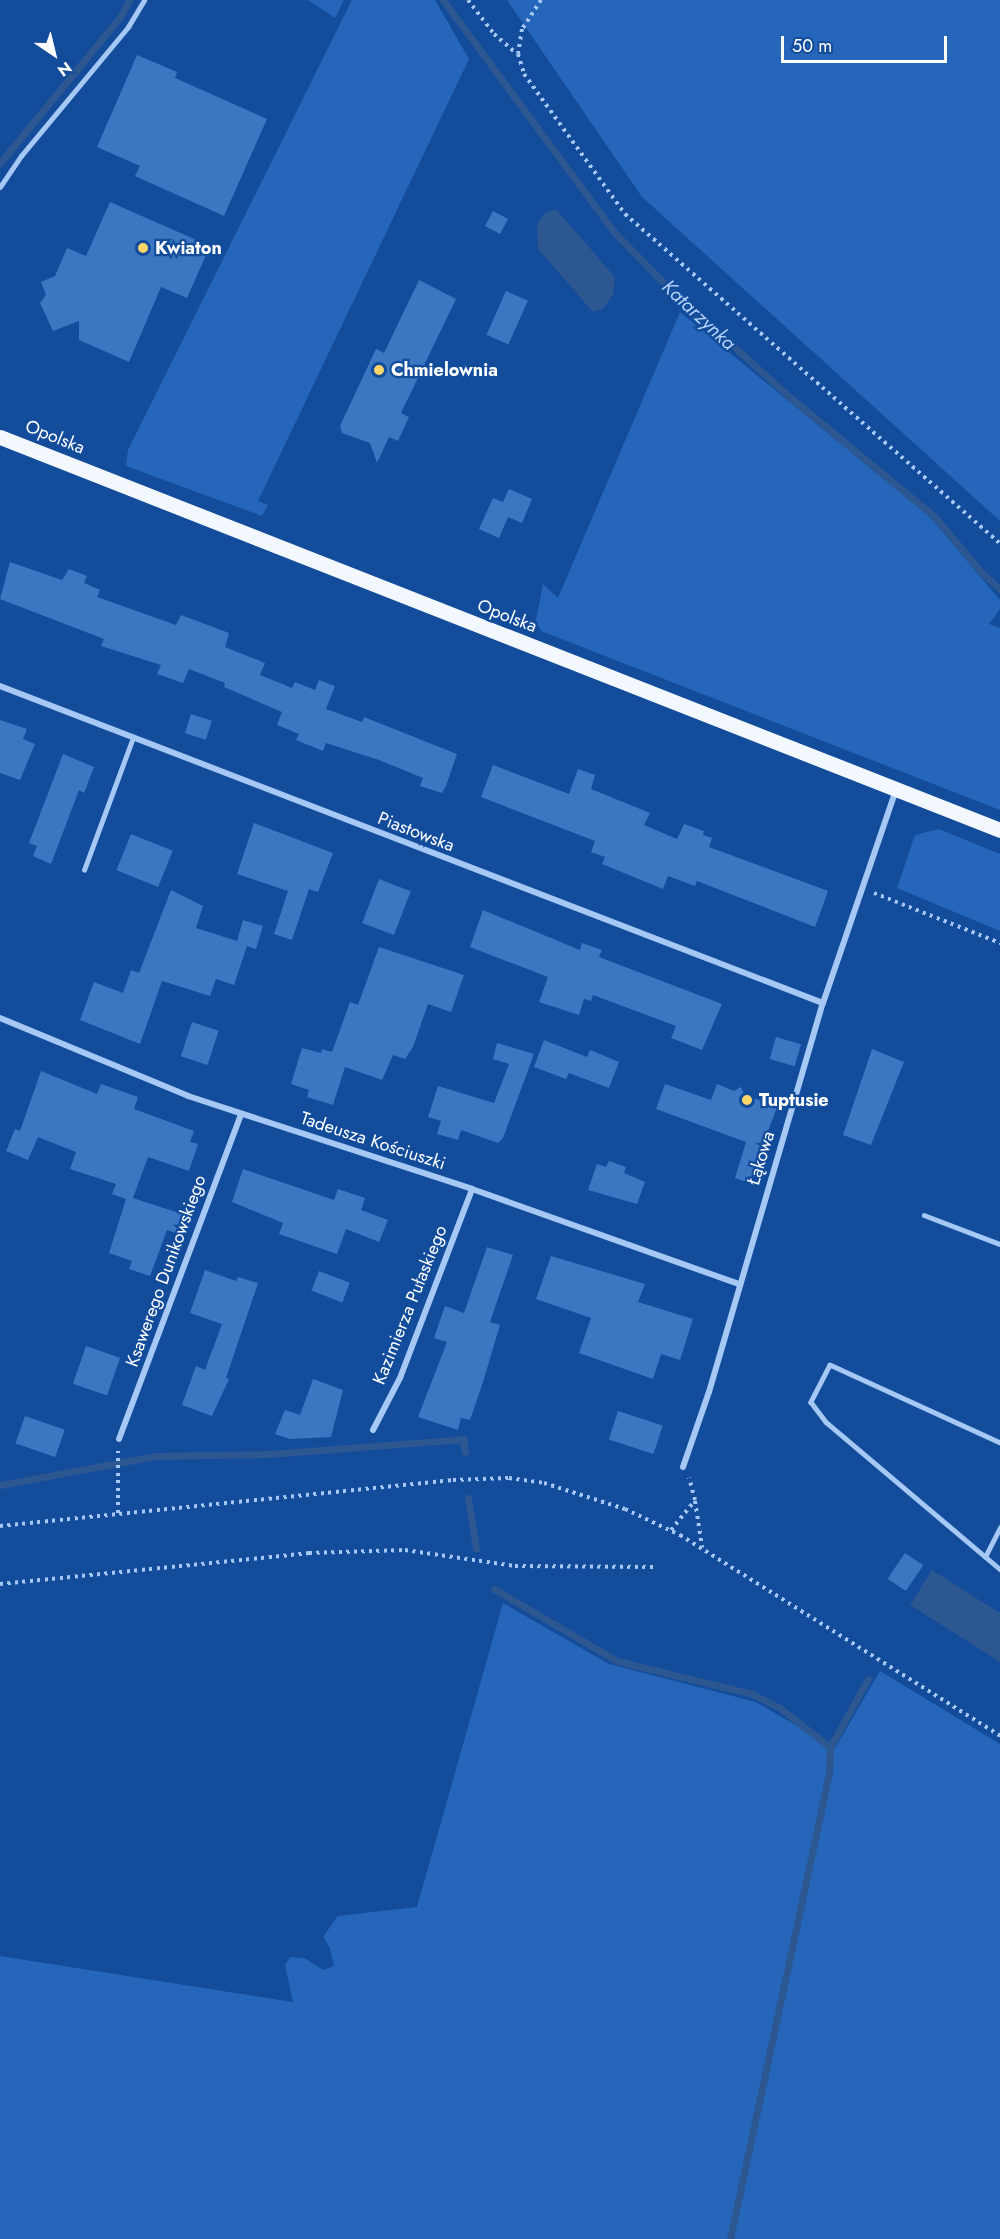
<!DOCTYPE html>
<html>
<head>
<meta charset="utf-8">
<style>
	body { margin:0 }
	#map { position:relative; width:1000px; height:2239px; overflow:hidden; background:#124c9b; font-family:Jost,sans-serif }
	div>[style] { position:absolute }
	.green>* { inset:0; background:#2566ba }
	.water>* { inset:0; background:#2d5791 }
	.stream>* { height:7px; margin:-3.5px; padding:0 3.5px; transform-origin:3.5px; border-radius:3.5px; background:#2d5791 }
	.building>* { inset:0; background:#3b76c2; transform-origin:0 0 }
	.path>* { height:4px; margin-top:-2px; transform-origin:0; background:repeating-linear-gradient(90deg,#a6c8f4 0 3px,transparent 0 7.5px) }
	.service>* { height:4.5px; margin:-2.25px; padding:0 2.25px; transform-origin:2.25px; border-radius:2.25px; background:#a6c8f4 }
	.minor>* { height:6px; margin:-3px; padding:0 3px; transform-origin:3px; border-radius:3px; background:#a6c8f4 }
	.primary>* { height:15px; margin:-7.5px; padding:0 7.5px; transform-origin:7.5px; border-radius:7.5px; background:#f3f8ff }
	.dots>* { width:16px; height:16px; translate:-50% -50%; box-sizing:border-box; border:3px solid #124c9b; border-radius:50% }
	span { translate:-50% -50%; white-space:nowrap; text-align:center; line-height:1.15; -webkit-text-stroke:4.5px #124c9b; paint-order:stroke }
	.poi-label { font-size:18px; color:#fff; font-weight:700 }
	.left { translate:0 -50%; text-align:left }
	.street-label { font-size:18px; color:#fff }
	.water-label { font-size:20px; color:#b3d3fa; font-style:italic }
	.north { position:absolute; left:24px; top:24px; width:60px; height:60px; -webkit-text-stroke:4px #124c9b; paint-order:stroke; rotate:145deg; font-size:16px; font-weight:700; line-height:24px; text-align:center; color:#fff }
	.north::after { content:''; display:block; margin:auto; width:21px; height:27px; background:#fff; clip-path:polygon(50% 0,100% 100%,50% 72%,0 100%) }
	.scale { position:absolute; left:781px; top:36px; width:166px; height:27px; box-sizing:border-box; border:3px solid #fff; border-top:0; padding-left:8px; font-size:18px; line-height:21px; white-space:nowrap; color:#fff; -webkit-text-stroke:4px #124c9b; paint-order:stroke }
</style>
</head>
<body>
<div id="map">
	<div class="green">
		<div style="clip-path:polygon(308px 0,344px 0,335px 18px)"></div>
		<div style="clip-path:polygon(352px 0,435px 0,469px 59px,258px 501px,268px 505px,262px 516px,126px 466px,128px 450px)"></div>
		<div style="clip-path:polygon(507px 0,1000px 0,1000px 521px,642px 197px)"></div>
		<div style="clip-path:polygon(680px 312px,930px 517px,1000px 600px,1000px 609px,989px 624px,1000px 628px,1000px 810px,541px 631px,536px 620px,543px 584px,558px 598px)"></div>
		<div style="clip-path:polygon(939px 829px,1000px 854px,1000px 931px,897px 888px,915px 835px)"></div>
		<div style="clip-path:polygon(503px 1603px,609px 1664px,756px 1702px,835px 1748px,880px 1671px,1000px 1744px,1000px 2239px,0 2239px,0 1956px,293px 2002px,285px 1965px,290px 1957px,304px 1958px,323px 1970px,334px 1966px,330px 1948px,323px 1937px,338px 1916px,417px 1907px)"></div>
	</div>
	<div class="water">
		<div style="clip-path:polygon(556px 209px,615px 277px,613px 294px,603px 309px,593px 312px,538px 249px,537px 225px,544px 214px)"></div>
		<div style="clip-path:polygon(932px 1570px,1000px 1613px,1000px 1662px,910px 1605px)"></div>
	</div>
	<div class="stream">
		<div style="left:443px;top:0;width:287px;rotate:53.6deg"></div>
		<div style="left:613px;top:231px;width:84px;rotate:45.5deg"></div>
		<div style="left:672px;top:291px;width:161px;rotate:42deg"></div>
		<div style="left:792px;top:399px;width:184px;rotate:39.5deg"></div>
		<div style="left:934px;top:516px;width:75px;rotate:49.9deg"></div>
		<div style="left:982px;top:573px;width:24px;rotate:42deg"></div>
		<div style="left:0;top:163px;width:189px;rotate:-50.6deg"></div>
		<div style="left:120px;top:17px;width:19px;rotate:-62deg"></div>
		<div style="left:0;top:1485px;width:158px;rotate:-10.6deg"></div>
		<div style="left:155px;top:1456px;width:115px;rotate:-1deg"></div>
		<div style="left:270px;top:1454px;width:194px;rotate:-4.4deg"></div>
		<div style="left:463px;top:1439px;width:13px;rotate:81deg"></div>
		<div style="left:468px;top:1498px;width:51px;rotate:80.9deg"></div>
		<div style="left:494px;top:1589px;width:143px;rotate:30.3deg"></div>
		<div style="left:617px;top:1661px;width:139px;rotate:13.7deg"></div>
		<div style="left:752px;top:1694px;width:33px;rotate:27deg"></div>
		<div style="left:781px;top:1709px;width:62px;rotate:37.8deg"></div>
		<div style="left:730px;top:2239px;width:476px;rotate:-78deg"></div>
		<div style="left:829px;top:1773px;width:26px;rotate:-88deg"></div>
		<div style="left:830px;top:1747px;width:78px;rotate:-60.8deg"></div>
	</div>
	<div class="building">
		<div style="clip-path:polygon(137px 55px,177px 72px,175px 78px,267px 119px,224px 216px,135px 176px,140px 166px,97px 147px)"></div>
		<div style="clip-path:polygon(110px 202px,210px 246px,187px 298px,161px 287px,129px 362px,79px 340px,79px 321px,53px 331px,40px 303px,46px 295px,41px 282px,55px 276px,67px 248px,86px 256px)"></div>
		<div style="left:493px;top:211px;width:17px;height:17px;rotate:28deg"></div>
		<div style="clip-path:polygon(419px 280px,456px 299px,401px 413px,409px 417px,398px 441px,389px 437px,377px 463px,370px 443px,342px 433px,340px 426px,376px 349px,384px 353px)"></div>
		<div style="left:506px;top:291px;width:24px;height:48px;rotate:24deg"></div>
		<div style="clip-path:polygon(509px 489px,532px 499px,522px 523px,508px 517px,499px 538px,479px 529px,493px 498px,503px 502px)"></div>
		<div style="clip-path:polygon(10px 562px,62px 580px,69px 569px,87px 576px,84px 583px,100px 590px,97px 597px,176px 625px,181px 615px,229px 633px,225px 647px,265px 663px,260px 675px,292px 688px,295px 682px,315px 690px,319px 680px,335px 686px,326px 709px,362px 722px,364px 717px,457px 754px,446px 786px,442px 793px,420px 786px,423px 778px,379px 760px,326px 743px,323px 751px,296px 740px,299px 734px,277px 725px,282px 712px,224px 687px,225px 683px,189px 669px,183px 683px,157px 674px,161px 665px,101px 646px,104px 639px,0 599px)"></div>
		<div style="left:191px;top:714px;width:22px;height:20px;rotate:18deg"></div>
		<div style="clip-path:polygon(0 720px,27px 729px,23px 739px,35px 744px,20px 780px,0 773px)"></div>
		<div style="clip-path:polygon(63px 754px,94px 767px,84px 793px,79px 790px,51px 864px,33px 856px,37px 846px,29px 843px)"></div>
		<div style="clip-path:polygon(493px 765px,569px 794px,578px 769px,595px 775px,591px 789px,650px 813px,644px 825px,677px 839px,684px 824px,704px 831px,703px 835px,712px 838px,709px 847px,828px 891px,815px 927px,697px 881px,695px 886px,668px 876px,663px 889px,602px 864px,605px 857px,591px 852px,595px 841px,481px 797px)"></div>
		<div style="clip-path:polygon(254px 823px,333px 853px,318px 892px,309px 889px,292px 940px,274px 934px,288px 891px,237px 874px)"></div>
		<div style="left:131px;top:834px;width:45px;height:39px;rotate:22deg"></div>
		<div style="left:379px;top:879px;width:34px;height:47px;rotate:21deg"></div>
		<div style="clip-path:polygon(171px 890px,203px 906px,196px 928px,237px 941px,243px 920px,263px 926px,256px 949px,247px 946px,234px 985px,216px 979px,210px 996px,162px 981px,140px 1044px,80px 1020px,94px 982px,123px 993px,131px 970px,139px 973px)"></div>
		<div style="clip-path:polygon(483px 910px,580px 950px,582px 943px,602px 950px,599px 957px,722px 1004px,702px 1050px,671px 1038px,676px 1026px,593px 995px,591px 1001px,584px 999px,579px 1015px,539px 1002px,548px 977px,470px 947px)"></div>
		<div style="clip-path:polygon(379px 947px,464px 975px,451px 1012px,428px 1004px,413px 1047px,405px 1059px,393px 1055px,382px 1080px,345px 1067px,333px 1105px,307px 1097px,309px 1090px,291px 1084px,302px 1048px,321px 1053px,322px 1049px,332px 1052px,350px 1002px,358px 1005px)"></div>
		<div style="left:192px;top:1022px;width:28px;height:36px;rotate:18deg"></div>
		<div style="left:776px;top:1037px;width:26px;height:23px;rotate:16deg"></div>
		<div style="clip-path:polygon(544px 1040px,587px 1057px,590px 1050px,619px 1062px,609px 1088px,569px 1073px,566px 1079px,534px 1067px)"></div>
		<div style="clip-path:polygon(497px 1043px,534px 1054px,503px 1138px,498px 1143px,461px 1130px,458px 1140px,437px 1134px,441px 1121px,428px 1117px,438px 1086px,494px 1103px,509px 1064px,493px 1059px)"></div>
		<div style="clip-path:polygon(872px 1049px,904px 1062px,871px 1145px,843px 1135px)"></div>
		<div style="clip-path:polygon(41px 1071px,97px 1094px,101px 1084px,138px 1097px,134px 1109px,194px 1131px,190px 1142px,198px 1144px,189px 1171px,148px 1157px,133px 1198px,185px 1215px,179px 1234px,167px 1230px,150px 1276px,129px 1269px,132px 1261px,109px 1253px,126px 1199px,112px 1194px,116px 1184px,70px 1169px,76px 1152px,38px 1137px,28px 1160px,6px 1151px,15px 1129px,20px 1131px)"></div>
		<div style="clip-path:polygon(665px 1084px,711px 1100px,717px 1084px,734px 1091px,741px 1087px,744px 1094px,777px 1107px,749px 1183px,735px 1178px,746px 1142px,656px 1109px)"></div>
		<div style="clip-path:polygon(609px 1161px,626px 1167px,624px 1173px,645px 1182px,637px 1204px,588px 1190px,597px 1164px,606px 1167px)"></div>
		<div style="clip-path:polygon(243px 1169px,334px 1200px,338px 1189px,365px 1198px,361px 1210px,388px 1220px,379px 1242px,346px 1229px,337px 1254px,279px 1234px,283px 1223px,232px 1202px)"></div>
		<div style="clip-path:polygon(487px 1247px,513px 1255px,490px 1322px,500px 1325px,483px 1382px,470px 1420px,461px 1418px,458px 1430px,418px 1417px,447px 1342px,434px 1338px,445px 1306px,464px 1313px)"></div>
		<div style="clip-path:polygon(551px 1256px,645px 1284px,638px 1302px,693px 1319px,680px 1360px,661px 1354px,653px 1379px,579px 1353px,591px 1318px,536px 1299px)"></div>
		<div style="clip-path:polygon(205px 1270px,236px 1281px,238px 1277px,258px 1283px,226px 1378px,229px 1379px,212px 1416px,182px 1405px,196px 1366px,205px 1370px,222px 1324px,190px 1313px)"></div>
		<div style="left:319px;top:1271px;width:33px;height:21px;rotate:21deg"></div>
		<div style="left:86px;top:1346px;width:36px;height:40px;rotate:19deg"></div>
		<div style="clip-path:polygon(313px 1379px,343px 1390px,331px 1437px,290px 1439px,275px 1434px,285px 1410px,300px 1415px)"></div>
		<div style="left:618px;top:1411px;width:47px;height:30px;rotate:18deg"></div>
		<div style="left:25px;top:1416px;width:42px;height:29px;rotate:19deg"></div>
		<div style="left:905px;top:1553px;width:22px;height:31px;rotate:34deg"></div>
	</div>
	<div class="path">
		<div style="left:468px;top:0;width:43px;rotate:52.6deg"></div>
		<div style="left:494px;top:34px;width:30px;rotate:41deg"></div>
		<div style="left:541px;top:0;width:35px;rotate:123deg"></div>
		<div style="left:522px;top:29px;width:25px;rotate:99deg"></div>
		<div style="left:518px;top:54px;width:21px;rotate:73deg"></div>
		<div style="left:524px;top:74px;width:173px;rotate:54.2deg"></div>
		<div style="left:625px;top:214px;width:499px;rotate:41.3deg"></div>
		<div style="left:874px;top:893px;width:136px;rotate:21.6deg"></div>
		<div style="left:695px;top:1501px;width:47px;rotate:81.3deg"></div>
		<div style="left:118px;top:1513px;width:62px;rotate:-90deg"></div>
		<div style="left:0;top:1526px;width:455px;rotate:-5.8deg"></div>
		<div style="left:453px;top:1480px;width:56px;rotate:-2deg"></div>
		<div style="left:509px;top:1478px;width:35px;rotate:8deg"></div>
		<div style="left:544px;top:1483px;width:85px;rotate:17.8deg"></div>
		<div style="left:625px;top:1509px;width:61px;rotate:25.3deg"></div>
		<div style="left:680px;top:1535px;width:378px;rotate:32.1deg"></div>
		<div style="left:671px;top:1530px;width:38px;rotate:-51deg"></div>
		<div style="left:695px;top:1500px;width:23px;rotate:-105deg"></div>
		<div style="left:0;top:1584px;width:311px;rotate:-5.7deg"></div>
		<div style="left:309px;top:1553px;width:96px;rotate:-1.8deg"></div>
		<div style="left:405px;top:1550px;width:111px;rotate:8.3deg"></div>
		<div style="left:515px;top:1566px;width:138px;rotate:0.4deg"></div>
	</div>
	<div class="service">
		<div style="left:0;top:187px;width:37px;rotate:-56deg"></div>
		<div style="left:21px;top:156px;width:168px;rotate:-50.3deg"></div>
		<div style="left:128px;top:27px;width:31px;rotate:-59deg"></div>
		<div style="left:84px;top:870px;width:139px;rotate:-69.7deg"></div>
		<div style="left:924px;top:1215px;width:81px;rotate:20.9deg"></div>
		<div style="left:1000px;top:1443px;width:187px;rotate:-155.4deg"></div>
		<div style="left:830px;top:1365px;width:42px;rotate:117.2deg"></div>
		<div style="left:811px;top:1402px;width:25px;rotate:53deg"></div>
		<div style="left:826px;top:1422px;width:228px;rotate:40.2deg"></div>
		<div style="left:985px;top:1557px;width:33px;rotate:-63deg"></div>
	</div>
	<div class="minor">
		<div style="left:0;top:686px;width:882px;rotate:21.07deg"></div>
		<div style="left:0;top:1018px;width:204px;rotate:22.5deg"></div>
		<div style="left:188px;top:1096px;width:299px;rotate:18.1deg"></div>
		<div style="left:472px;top:1189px;width:283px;rotate:19.6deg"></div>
		<div style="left:373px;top:1430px;width:59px;rotate:-62.6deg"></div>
		<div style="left:400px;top:1378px;width:202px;rotate:-69.1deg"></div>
		<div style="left:119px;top:1439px;width:347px;rotate:-69.4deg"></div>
		<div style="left:683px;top:1467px;width:79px;rotate:-70.9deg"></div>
		<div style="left:709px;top:1392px;width:405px;rotate:-73.7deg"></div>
		<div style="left:823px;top:1003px;width:225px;rotate:-71.1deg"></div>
	</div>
	<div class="primary">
		<div style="left:0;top:437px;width:1074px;rotate:21.45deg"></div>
	</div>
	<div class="dots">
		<div style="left:143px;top:248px;background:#ffd569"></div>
		<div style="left:379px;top:370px;background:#ffd569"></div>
		<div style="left:747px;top:1100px;background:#ffd569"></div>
	</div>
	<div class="poi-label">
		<span class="left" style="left:155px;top:248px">Kwiaton</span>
		<span class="left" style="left:391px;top:370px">Chmielownia</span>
		<span class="left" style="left:759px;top:1100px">Tuptusie</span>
	</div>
	<div class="street-label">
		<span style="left:55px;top:437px;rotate:22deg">Opolska</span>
		<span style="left:507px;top:616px;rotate:21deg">Opolska</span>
		<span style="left:416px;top:832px;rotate:21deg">Piastowska</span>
		<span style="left:373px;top:1141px;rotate:18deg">Tadeusza Kościuszki</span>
		<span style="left:761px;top:1158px;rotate:-73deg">Łąkowa</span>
		<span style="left:166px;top:1271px;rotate:-70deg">Ksawerego Dunikowskiego</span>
		<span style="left:410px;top:1305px;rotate:-68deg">Kazimierza Pułaskiego</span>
	</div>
	<div class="water-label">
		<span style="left:699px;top:315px;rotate:43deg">Katarzynka</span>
	</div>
	<div class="north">N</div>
	<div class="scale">50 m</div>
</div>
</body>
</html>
